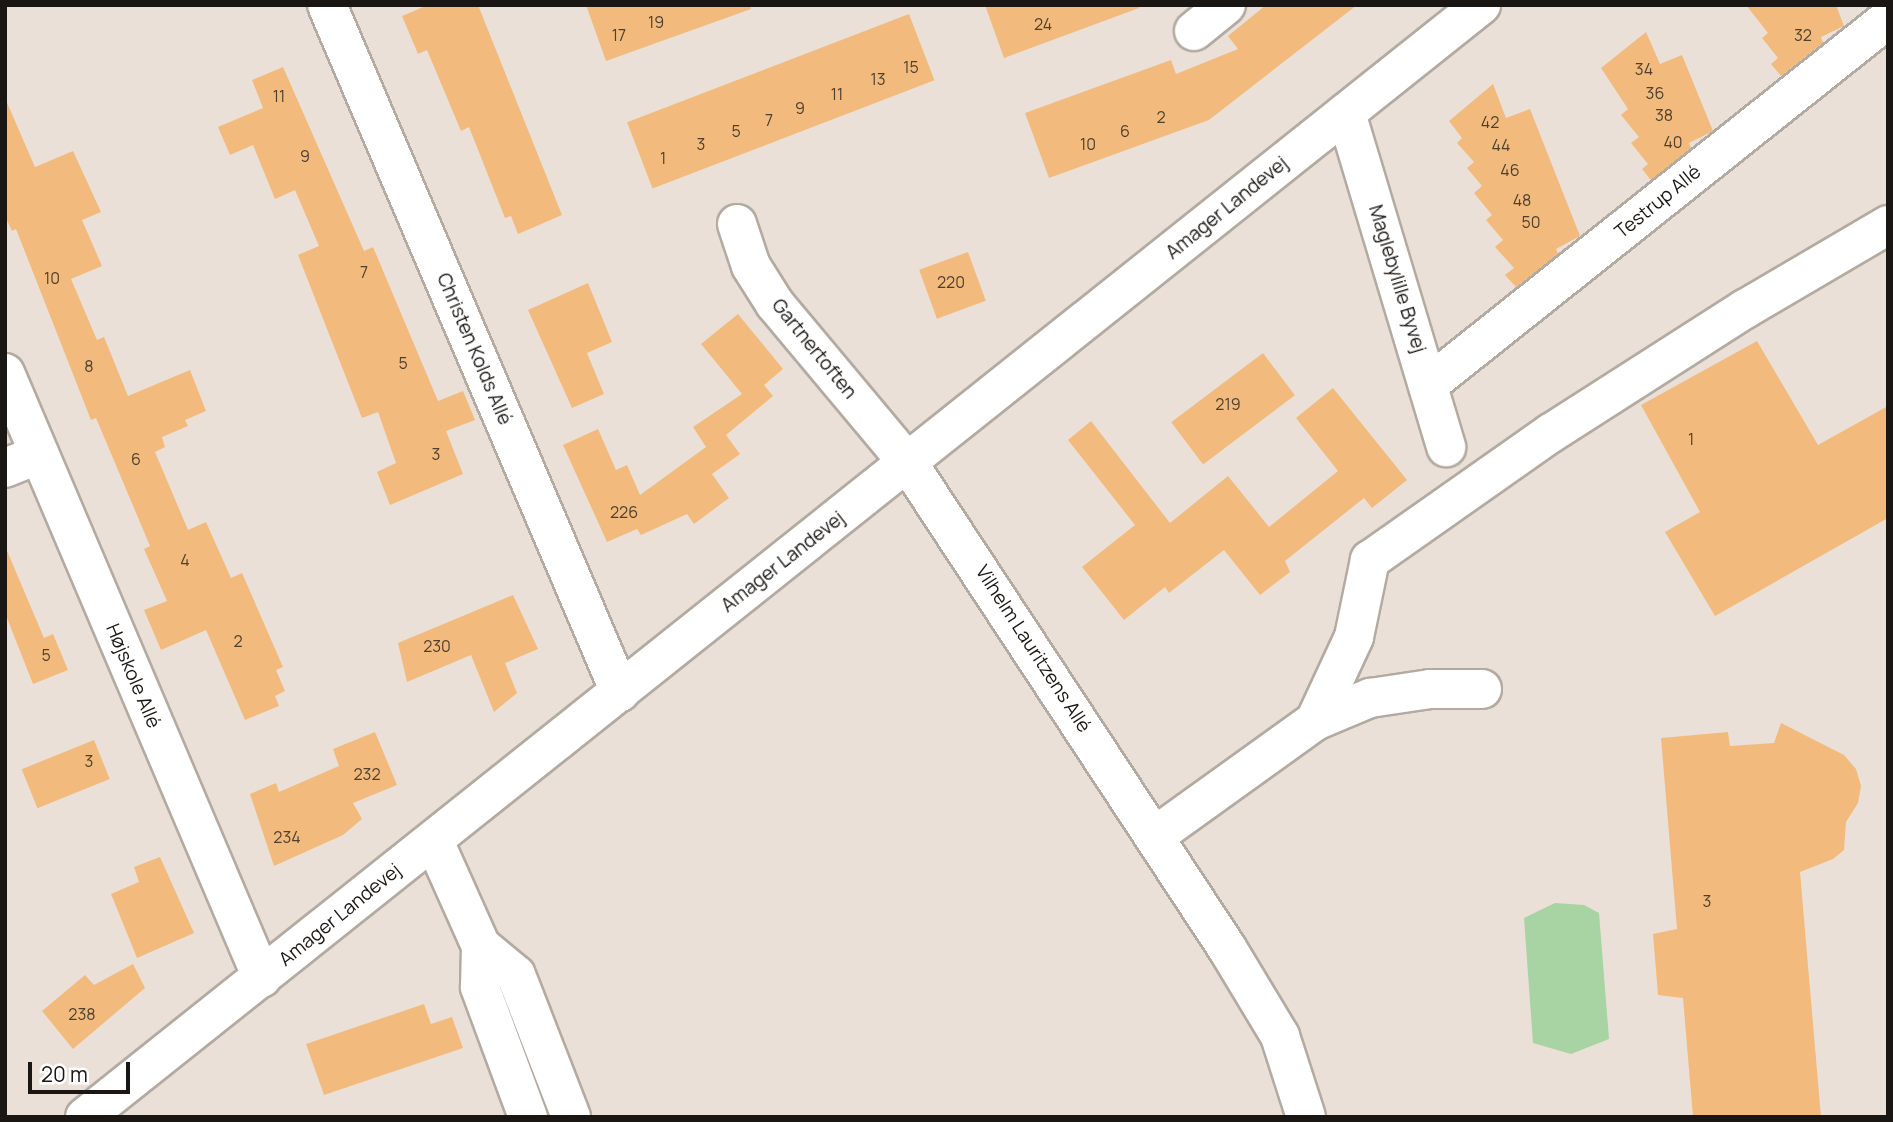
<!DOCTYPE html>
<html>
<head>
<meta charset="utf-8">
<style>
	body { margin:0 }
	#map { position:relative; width:1893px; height:1122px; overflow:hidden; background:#eae0d7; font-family:Manrope,sans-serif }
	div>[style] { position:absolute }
	.green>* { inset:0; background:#a8d3a3 }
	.building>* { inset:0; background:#f2bb7d; transform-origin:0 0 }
	.roads { filter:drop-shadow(2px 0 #b3aaa1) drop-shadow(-2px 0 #b3aaa1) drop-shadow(0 2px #b3aaa1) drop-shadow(0 -2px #b3aaa1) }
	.minor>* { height:38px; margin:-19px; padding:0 19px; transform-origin:19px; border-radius:19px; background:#fff }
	span { translate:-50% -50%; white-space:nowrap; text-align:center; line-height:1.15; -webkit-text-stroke:5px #fff; paint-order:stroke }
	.number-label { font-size:16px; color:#4f3f2e }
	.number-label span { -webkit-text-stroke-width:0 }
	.street-label { font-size:19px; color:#191613 }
	.frame { position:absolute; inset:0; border:7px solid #191613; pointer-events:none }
	.scale { position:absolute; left:28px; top:1062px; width:102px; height:32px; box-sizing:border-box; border:4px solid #191613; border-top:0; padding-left:9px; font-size:21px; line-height:24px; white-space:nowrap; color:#191613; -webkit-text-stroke:5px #fff; paint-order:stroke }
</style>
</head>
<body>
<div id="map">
	<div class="green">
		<div style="clip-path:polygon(1555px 903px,1584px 905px,1599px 913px,1609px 1039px,1571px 1054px,1533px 1043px,1524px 918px)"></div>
	</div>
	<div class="building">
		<div style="clip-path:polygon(428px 5px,478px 5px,562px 215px,518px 234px,511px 216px,505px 218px,469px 127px,461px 131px,427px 50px,418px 54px,402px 16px)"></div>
		<div style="clip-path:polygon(586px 5px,750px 5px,751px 9px,606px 61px)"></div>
		<div style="clip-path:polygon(985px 5px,1138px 5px,1139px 8px,1004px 58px)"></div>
		<div style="clip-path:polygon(1266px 5px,1357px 5px,1209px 120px,1049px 178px,1025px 113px,1171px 60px,1176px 74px,1238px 49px,1228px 36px)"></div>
		<div style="clip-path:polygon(1746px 5px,1836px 5px,1844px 26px,1821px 37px,1823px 43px,1781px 76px,1771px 64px,1778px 58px,1762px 38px,1768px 33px)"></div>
		<div style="left:909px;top:14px;width:71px;height:302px;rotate:69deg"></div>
		<div style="clip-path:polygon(1646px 32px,1660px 64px,1682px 55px,1713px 131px,1689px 143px,1691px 148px,1651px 180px,1642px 169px,1648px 164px,1631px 143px,1639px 137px,1621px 115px,1628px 109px,1601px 68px)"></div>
		<div style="clip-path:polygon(283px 67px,364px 251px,373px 247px,438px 401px,463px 391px,475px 420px,446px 431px,463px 474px,390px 505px,377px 472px,396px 463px,378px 412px,362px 418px,298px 255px,319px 246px,295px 190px,275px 199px,253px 145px,230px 155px,218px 127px,263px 108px,252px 80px)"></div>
		<div style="clip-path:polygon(1493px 84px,1506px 118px,1530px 109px,1580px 236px,1556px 249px,1558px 254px,1516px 287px,1505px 275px,1514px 268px,1495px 247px,1503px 240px,1486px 220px,1492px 215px,1474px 193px,1482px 186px,1467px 168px,1474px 162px,1457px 143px,1462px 138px,1449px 121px)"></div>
		<div style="clip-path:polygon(5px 98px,35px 167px,73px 151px,101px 212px,82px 220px,102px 266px,71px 279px,97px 340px,104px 337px,128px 396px,190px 370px,206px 411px,185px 420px,188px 426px,162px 437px,165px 447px,155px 452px,188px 530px,206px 522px,231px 578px,242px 573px,283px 667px,276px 670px,285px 691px,275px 696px,279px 706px,245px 720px,206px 630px,161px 650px,144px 610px,167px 601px,144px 549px,150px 546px,96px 418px,91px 420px,16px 229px,12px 231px,5px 216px)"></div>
		<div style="left:968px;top:252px;width:52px;height:52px;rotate:70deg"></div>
		<div style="clip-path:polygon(588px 283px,612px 342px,587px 353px,604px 394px,572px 408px,528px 310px)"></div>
		<div style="clip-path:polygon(738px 314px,783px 369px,764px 385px,773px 396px,726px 435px,740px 454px,712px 474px,729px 498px,694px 524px,687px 514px,641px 535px,637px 529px,607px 542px,563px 445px,598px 429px,616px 470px,627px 465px,640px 495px,706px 447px,693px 427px,742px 394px,701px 344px)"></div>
		<div style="clip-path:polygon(1757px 341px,1818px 445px,1888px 406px,1888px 518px,1715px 616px,1665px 532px,1700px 512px,1641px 405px)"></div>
		<div style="left:1263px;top:353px;width:53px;height:115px;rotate:53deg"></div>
		<div style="clip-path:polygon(1333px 388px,1407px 480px,1372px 508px,1364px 498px,1285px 561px,1290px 572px,1260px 595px,1224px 550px,1169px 593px,1165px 587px,1124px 620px,1082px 567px,1135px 525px,1068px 440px,1091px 421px,1170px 523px,1228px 476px,1269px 527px,1338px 471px,1296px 418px)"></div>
		<div style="clip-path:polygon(5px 546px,44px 638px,53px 634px,68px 670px,33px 684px,5px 613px)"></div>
		<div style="clip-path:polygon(513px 595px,538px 649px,505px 663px,517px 693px,494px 712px,471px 655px,407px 682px,398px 643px)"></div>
		<div style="clip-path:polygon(1781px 723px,1844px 755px,1856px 769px,1861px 786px,1858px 803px,1846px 822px,1844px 850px,1833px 859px,1800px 872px,1821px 1117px,1693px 1117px,1683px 998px,1658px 995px,1653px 934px,1677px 929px,1661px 738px,1728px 732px,1730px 746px,1774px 743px)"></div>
		<div style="clip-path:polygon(375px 732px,397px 785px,353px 803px,362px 819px,343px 835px,274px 866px,250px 794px,276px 783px,279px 792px,339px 766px,333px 749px)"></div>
		<div style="left:94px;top:740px;width:42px;height:78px;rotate:68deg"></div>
		<div style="clip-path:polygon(160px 857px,194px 933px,137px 958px,111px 894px,139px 882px,134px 867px)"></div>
		<div style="clip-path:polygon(133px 964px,145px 988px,73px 1049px,42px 1011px,85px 975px,94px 985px)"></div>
		<div style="clip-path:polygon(424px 1004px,431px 1024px,452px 1017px,463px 1048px,324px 1095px,306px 1044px)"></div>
	</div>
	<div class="roads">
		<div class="minor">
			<div style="left:327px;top:5px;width:747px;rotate:66.9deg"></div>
			<div style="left:1194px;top:31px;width:41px;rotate:-39.1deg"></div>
			<div style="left:1346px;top:113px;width:349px;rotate:73.3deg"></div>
			<div style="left:737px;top:224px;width:44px;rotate:71.6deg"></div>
			<div style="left:751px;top:266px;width:45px;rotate:57.7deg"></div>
			<div style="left:775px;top:304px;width:207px;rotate:50.1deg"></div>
			<div style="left:908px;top:463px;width:581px;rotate:56.67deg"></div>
			<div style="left:1227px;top:948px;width:103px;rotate:58.9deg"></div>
			<div style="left:1280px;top:1036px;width:85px;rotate:72.2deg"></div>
			<div style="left:5px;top:373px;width:657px;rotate:66.98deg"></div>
			<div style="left:1428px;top:385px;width:588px;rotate:-38.51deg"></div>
			<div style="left:5px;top:468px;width:37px;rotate:-22deg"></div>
			<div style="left:1315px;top:721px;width:93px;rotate:-65.1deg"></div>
			<div style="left:1354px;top:637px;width:79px;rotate:-78.3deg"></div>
			<div style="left:1370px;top:560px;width:221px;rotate:-35.1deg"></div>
			<div style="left:1551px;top:433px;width:230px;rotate:-32.6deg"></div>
			<div style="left:1745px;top:309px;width:166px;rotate:-30.4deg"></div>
			<div style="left:1155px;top:836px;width:197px;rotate:-35.7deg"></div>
			<div style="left:1315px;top:721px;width:60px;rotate:-22.7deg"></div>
			<div style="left:1370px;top:698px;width:61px;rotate:-8.5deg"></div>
			<div style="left:1430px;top:689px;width:52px"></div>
			<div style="left:434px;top:841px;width:115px;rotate:65.9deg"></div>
			<div style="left:85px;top:1117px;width:1785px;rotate:-38.54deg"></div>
			<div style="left:528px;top:1117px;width:139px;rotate:-110.3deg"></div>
			<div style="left:480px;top:987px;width:41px;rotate:-88.6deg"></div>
			<div style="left:481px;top:946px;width:45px;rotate:39.6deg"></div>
			<div style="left:516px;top:975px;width:152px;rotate:68.8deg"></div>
		</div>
	</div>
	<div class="number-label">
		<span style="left:656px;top:22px">19</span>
		<span style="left:1043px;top:24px">24</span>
		<span style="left:619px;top:35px">17</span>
		<span style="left:1803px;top:35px">32</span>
		<span style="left:911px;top:67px">15</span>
		<span style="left:1644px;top:69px">34</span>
		<span style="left:878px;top:79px">13</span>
		<span style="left:1655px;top:93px">36</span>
		<span style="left:837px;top:94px">11</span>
		<span style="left:279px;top:96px">11</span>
		<span style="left:800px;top:108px">9</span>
		<span style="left:1664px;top:115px">38</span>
		<span style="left:1161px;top:117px">2</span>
		<span style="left:769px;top:120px">7</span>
		<span style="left:1490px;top:122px">42</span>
		<span style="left:736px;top:131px">5</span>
		<span style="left:1125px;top:131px">6</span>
		<span style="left:1673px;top:142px">40</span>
		<span style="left:701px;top:144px">3</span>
		<span style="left:1088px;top:144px">10</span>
		<span style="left:1501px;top:145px">44</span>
		<span style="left:305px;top:156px">9</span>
		<span style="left:663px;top:158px">1</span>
		<span style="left:1510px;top:170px">46</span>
		<span style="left:1522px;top:200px">48</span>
		<span style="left:1531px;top:222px">50</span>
		<span style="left:364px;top:272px">7</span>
		<span style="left:52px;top:278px">10</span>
		<span style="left:951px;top:282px">220</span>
		<span style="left:403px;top:363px">5</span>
		<span style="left:89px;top:366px">8</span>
		<span style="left:1228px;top:404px">219</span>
		<span style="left:1691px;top:439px">1</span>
		<span style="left:436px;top:454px">3</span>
		<span style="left:136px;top:459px">6</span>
		<span style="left:624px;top:512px">226</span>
		<span style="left:185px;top:560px">4</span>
		<span style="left:238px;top:641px">2</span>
		<span style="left:437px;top:646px">230</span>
		<span style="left:46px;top:655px">5</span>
		<span style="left:89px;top:761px">3</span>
		<span style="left:367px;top:774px">232</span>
		<span style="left:287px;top:837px">234</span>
		<span style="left:1707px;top:901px">3</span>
		<span style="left:82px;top:1014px">238</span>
	</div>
	<div class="street-label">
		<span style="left:1658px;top:202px;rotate:-39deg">Testrup Allé</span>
		<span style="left:1227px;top:208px;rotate:-39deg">Amager Landevej</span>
		<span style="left:1397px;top:279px;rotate:73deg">Maglebylille Byvej</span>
		<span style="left:474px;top:349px;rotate:67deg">Christen Kolds Allé</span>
		<span style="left:814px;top:349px;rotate:51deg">Gartnertoften</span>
		<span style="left:783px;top:562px;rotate:-38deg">Amager Landevej</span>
		<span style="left:1033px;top:649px;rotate:57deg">Vilhelm Lauritzens Allé</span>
		<span style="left:133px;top:676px;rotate:67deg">Højskole Allé</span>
		<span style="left:340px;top:915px;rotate:-39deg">Amager Landevej</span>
	</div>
	<div class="frame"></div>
	<div class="scale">20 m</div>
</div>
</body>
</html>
